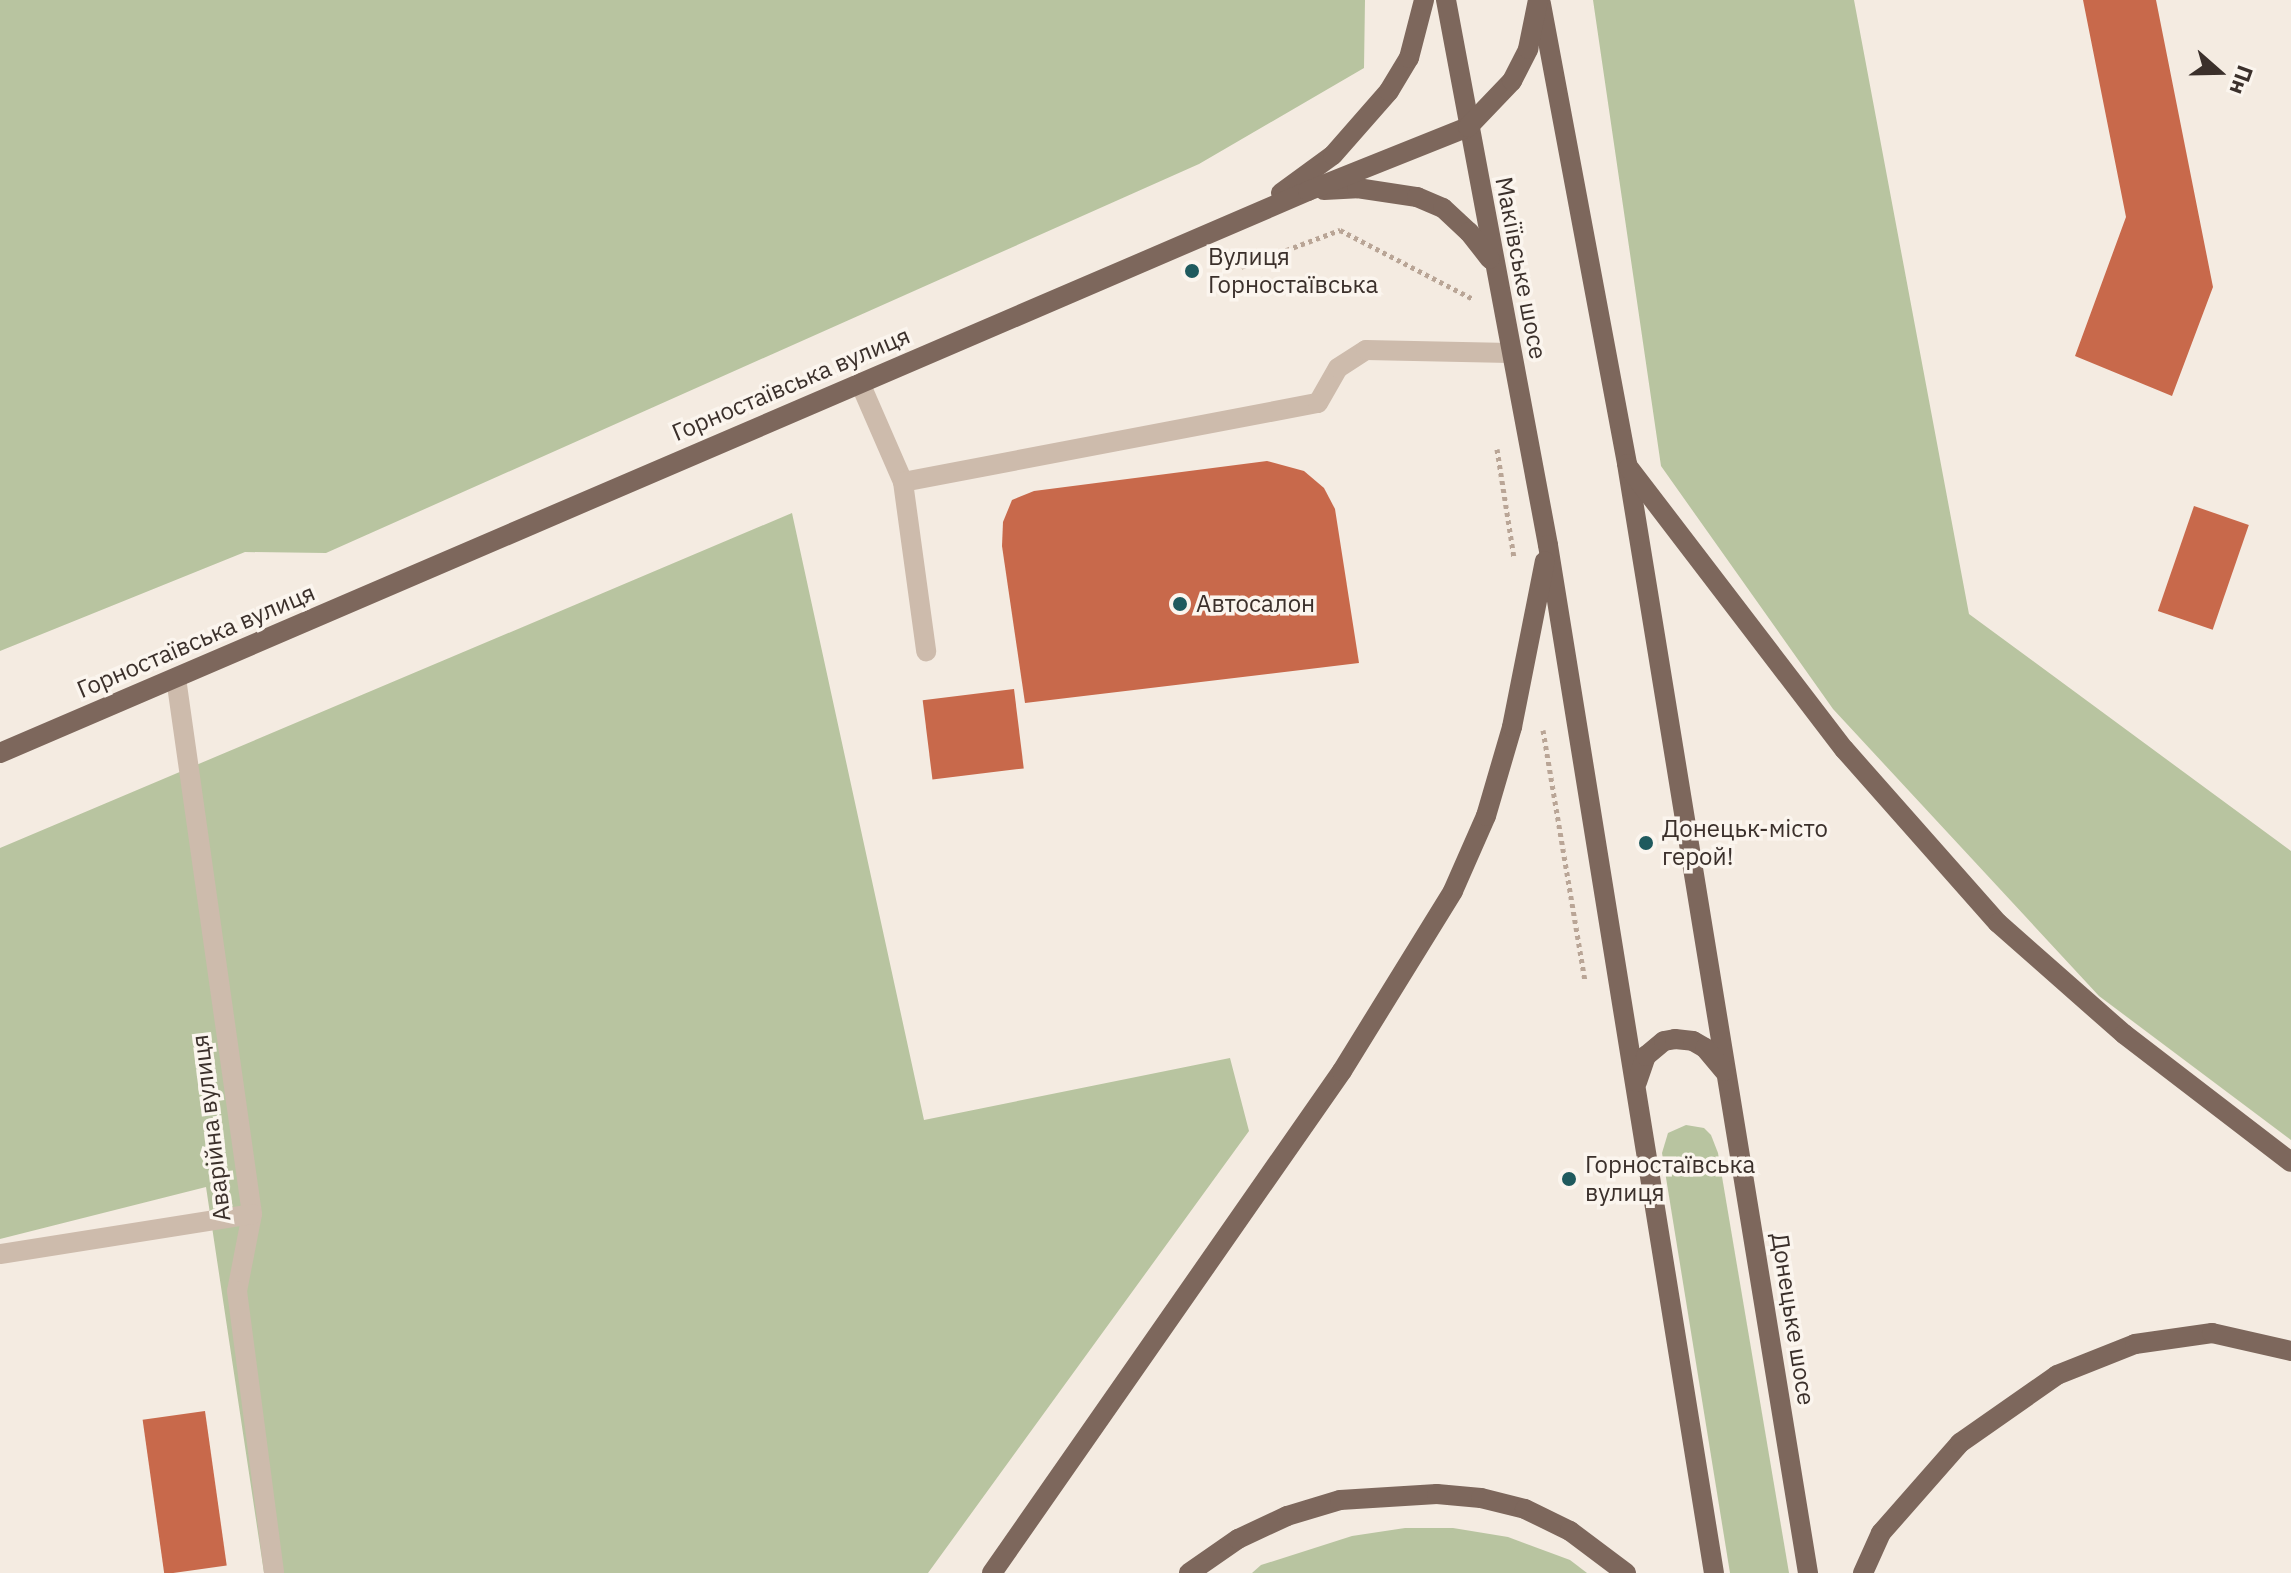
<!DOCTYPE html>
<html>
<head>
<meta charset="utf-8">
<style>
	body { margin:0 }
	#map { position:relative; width:2291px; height:1573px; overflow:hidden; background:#f4ebe1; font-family:"IBM Plex Sans",sans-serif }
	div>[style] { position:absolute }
	.green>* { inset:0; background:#b8c4a0 }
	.building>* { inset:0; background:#c8694b; transform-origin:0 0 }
	.path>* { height:5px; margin-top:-2.5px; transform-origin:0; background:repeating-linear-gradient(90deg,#b9a596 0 4px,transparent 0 8px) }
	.minor>* { height:20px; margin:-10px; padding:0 10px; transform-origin:10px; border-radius:10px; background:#cdbbac }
	.major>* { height:20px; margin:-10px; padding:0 10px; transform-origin:10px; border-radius:10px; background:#7d675c }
	.dots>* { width:22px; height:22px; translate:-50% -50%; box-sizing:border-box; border:4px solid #fbf5ee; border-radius:50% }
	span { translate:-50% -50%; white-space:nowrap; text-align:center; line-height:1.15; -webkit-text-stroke:7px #fbf5ee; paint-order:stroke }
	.poi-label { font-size:24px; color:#3b302b }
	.left { translate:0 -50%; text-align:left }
	.street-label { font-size:24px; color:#3b302b }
	.north { position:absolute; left:2179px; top:32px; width:80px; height:80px; -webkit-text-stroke:6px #fbf5ee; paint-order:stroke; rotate:110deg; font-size:22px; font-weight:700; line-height:32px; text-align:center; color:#3b302b }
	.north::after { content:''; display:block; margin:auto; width:28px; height:36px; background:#3b302b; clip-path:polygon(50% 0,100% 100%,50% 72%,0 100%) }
</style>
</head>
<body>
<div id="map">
	<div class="green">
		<div style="clip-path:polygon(0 0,1365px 0,1364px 68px,1199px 164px,326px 553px,245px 552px,0 651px)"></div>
		<div style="clip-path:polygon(1593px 0,1854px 0,1969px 614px,2291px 851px,2291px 1140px,2099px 996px,1833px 709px,1661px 466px)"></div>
		<div style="clip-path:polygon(792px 513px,924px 1120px,1230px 1058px,1249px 1131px,928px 1573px,264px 1573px,206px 1187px,0 1239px,0 848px)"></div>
		<div style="clip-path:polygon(1686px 1125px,1704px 1128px,1711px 1135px,1718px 1153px,1789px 1573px,1730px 1573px,1662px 1153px,1668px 1133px)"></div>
		<div style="clip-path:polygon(1405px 1528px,1453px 1528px,1508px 1537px,1570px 1560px,1587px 1573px,1252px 1573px,1261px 1565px,1352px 1536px)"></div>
	</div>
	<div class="building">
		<div style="clip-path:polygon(2083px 0,2156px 0,2213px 287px,2172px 396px,2075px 356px,2126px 217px)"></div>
		<div style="clip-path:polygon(1267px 461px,1304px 471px,1324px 488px,1335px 509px,1359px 663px,1025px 703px,1002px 546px,1003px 522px,1012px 500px,1034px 491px)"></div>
		<div style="left:2194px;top:506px;width:58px;height:111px;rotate:19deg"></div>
		<div style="left:1014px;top:689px;width:80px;height:92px;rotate:83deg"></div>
		<div style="left:205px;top:1411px;width:156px;height:63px;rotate:82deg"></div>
	</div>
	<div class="path">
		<div style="left:1241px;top:267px;width:106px;rotate:-20.5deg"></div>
		<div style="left:1340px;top:230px;width:150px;rotate:27.4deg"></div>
		<div style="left:1497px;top:449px;width:110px;rotate:81.1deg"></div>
		<div style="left:1543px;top:730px;width:254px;rotate:80.5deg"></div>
	</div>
	<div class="minor">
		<div style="left:860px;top:383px;width:108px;rotate:66.5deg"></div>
		<div style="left:903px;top:482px;width:422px;rotate:-10.8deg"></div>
		<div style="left:1318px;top:403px;width:40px;rotate:-60.3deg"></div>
		<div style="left:1338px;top:368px;width:33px;rotate:-33deg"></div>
		<div style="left:1366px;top:350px;width:144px;rotate:1.2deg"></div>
		<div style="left:903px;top:482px;width:171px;rotate:82.2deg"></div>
		<div style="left:176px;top:678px;width:541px;rotate:81.93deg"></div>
		<div style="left:252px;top:1214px;width:78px;rotate:101deg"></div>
		<div style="left:237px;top:1291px;width:284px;rotate:82.5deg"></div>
		<div style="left:0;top:1254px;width:255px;rotate:-9deg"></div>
	</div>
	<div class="major">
		<div style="left:1446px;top:0;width:554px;rotate:79.4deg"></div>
		<div style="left:1548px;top:545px;width:1041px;rotate:80.83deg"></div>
		<div style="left:1541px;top:4px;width:468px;rotate:79.4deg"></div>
		<div style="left:1627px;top:464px;width:1124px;rotate:80.73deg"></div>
		<div style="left:1324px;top:190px;width:33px;rotate:-3deg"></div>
		<div style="left:1357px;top:188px;width:61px;rotate:8.5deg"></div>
		<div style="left:1417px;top:197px;width:28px;rotate:23deg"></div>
		<div style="left:1443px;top:208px;width:35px;rotate:43deg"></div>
		<div style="left:1469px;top:232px;width:34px;rotate:52deg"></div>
		<div style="left:1281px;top:193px;width:64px;rotate:-36.2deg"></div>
		<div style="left:1333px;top:155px;width:85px;rotate:-48.8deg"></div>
		<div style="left:1389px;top:91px;width:39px;rotate:-59deg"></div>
		<div style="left:1409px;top:58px;width:60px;rotate:-75.5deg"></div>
		<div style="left:1629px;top:468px;width:354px;rotate:52.6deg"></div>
		<div style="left:1844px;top:749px;width:232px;rotate:48.5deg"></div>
		<div style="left:1998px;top:923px;width:168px;rotate:41.4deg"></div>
		<div style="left:2124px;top:1034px;width:210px;rotate:37.5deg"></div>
		<div style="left:0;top:753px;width:1424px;rotate:-23.25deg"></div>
		<div style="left:1308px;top:191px;width:172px;rotate:-21.8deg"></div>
		<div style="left:1468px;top:127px;width:64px;rotate:-46.3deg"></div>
		<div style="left:1512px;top:81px;width:36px;rotate:-63deg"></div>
		<div style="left:1528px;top:49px;width:50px;rotate:-78.5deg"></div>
		<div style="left:1637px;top:1082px;width:28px;rotate:-71deg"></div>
		<div style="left:1646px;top:1056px;width:23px;rotate:-40deg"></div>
		<div style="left:1664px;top:1041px;width:11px;rotate:-10deg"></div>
		<div style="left:1675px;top:1039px;width:18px;rotate:6deg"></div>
		<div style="left:1693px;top:1041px;width:14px;rotate:30deg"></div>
		<div style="left:1705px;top:1048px;width:30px;rotate:50deg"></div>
		<div style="left:992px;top:1573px;width:612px;rotate:-55.12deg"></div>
		<div style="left:1342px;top:1071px;width:211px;rotate:-58.3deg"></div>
		<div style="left:1453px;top:891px;width:82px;rotate:-66.3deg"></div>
		<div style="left:1486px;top:816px;width:93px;rotate:-73.7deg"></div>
		<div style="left:1512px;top:727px;width:169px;rotate:-78.8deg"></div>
		<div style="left:1189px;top:1573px;width:60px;rotate:-34.8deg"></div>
		<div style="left:1238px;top:1539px;width:54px;rotate:-25.1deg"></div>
		<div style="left:1287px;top:1516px;width:55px;rotate:-16.8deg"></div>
		<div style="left:1340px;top:1500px;width:97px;rotate:-3.5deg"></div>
		<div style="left:1437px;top:1494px;width:44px;rotate:5.2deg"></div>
		<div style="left:1481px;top:1498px;width:45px;rotate:14deg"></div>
		<div style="left:1525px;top:1509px;width:50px;rotate:26.1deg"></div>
		<div style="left:1570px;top:1531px;width:70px;rotate:36.9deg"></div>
		<div style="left:1863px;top:1573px;width:44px;rotate:-65.8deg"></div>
		<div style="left:1881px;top:1533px;width:120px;rotate:-48.7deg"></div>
		<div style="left:1960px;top:1443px;width:118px;rotate:-35deg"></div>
		<div style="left:2057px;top:1375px;width:84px;rotate:-21.7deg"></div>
		<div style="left:2135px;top:1344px;width:78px;rotate:-8.1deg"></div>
		<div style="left:2212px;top:1333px;width:81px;rotate:12.8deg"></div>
	</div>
	<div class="dots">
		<div style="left:1192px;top:271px;background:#1f5a5e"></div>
		<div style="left:1180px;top:604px;background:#1f5a5e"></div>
		<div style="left:1646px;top:843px;background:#1f5a5e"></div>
		<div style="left:1569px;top:1179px;background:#1f5a5e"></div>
	</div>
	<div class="poi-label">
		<span class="left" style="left:1208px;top:271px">Вулиця<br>Горностаївська</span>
		<span class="left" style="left:1196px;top:604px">Автосалон</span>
		<span class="left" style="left:1662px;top:843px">Донецьк-місто<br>герой!</span>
		<span class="left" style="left:1585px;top:1179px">Горностаївська<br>вулиця</span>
	</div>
	<div class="street-label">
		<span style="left:1521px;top:268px;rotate:79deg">Макіївське шосе</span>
		<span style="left:791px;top:384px;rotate:-23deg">Горностаївська вулиця</span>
		<span style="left:196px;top:641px;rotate:-23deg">Горностаївська вулиця</span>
		<span style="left:211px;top:1128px;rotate:-97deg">Аварійна вулиця</span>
		<span style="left:1793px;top:1319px;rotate:81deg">Донецьке шосе</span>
	</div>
	<div class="north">Пн</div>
</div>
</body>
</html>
